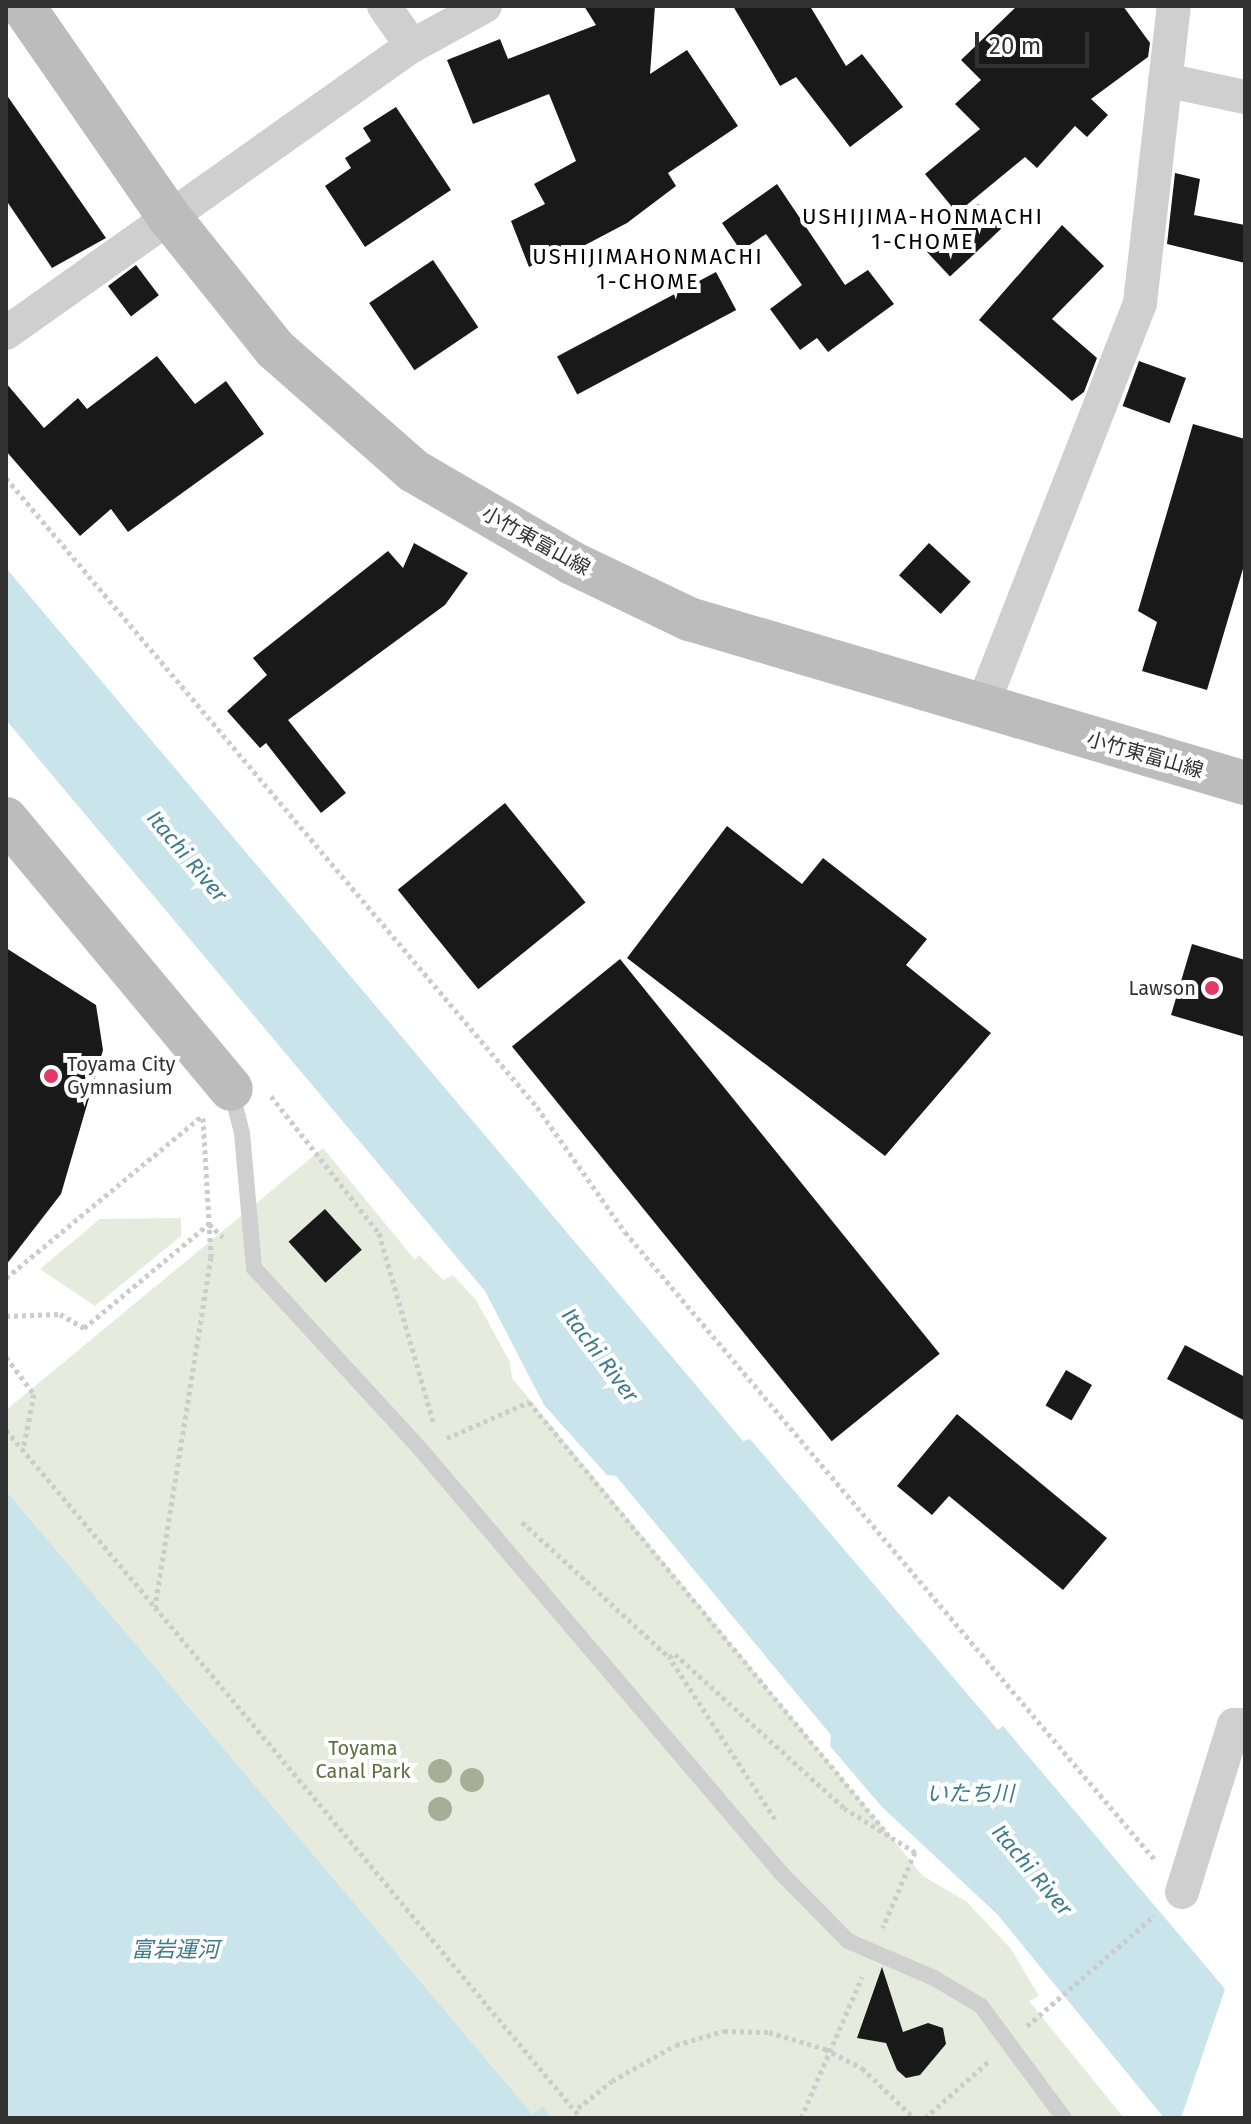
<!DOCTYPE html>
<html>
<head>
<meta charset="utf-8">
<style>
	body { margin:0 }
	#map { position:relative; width:1251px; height:2124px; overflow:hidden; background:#fff; font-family:"Fira Sans","Noto Sans JP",sans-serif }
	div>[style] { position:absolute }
	.green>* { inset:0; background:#e7ebdd }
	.water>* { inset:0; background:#cae4eb }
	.building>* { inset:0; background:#191919; transform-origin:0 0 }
	.path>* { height:5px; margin-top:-2.5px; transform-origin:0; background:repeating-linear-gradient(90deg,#ccc 0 4px,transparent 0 8px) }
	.lane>* { height:16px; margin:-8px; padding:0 8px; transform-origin:8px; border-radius:8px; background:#cfcfcf }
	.street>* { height:34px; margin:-17px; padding:0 17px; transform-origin:17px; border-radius:17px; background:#cfcfcf }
	.secondary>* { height:44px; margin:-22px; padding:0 22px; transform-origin:22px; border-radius:22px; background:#bcbcbc }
	.trees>* { width:24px; height:24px; margin:-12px; border-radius:50%; background:#a6af95 }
	.dots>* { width:22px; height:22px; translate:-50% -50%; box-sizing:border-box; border:4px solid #fff; border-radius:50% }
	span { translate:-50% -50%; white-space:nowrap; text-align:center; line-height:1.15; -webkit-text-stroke:8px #fff; paint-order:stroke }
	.street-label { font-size:20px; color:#323232 }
	.poi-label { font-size:20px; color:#323232 }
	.right { translate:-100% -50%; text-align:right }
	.left { translate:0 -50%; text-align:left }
	.park-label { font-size:20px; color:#5d6e3f }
	.neighbourhood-label { font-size:22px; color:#000; letter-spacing:2px }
	.water-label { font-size:22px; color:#3d7b8d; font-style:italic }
	.frame { position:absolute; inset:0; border:8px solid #323232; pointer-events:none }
	.scale { position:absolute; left:975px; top:32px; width:114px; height:36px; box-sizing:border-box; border:4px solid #323232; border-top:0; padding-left:10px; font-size:24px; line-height:28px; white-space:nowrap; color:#323232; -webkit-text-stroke:6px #fff; paint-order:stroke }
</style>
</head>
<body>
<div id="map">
	<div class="green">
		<div style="clip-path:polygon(323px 1148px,415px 1260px,419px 1255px,443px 1280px,453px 1275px,476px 1300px,510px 1362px,512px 1378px,923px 1876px,967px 1902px,1011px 1949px,1039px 1996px,1029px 2001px,1124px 2118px,6px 2118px,6px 1410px)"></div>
		<div style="clip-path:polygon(181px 1218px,181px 1236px,95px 1306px,40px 1269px,100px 1219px)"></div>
	</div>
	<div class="water">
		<div style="clip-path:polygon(6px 568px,743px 1441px,750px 1439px,998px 1730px,1003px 1726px,1225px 1989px,1181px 2118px,1164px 2118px,997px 1914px,882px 1807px,830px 1746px,831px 1735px,616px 1476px,607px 1475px,544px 1405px,485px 1291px,6px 720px)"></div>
		<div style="clip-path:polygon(6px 1491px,532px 2114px,543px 2107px,552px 2118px,6px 2118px)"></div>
	</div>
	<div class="building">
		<div style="clip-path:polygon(584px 6px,655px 6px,650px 74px,687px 50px,738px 126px,668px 173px,676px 186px,627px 223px,570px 253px,567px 248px,529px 267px,511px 221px,545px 204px,534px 184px,576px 161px,549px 94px,473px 124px,447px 60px,500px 39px,508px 59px,596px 25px)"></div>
		<div style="clip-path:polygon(733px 6px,810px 6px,846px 66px,862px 54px,903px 107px,850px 147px,796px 77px,780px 86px)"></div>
		<div style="clip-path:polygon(1017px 6px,1123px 6px,1150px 43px,1148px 57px,1091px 99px,1108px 115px,1087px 137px,1075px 126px,1037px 168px,1025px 157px,957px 213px,925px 174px,980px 129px,955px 104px,981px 80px,961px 60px)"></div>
		<div style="clip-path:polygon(6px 94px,106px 238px,52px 268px,6px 200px)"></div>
		<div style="clip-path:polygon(396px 107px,451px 190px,365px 247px,325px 186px,351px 168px,345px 158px,371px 141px,363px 128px)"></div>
		<div style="clip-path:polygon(1175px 173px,1200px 179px,1194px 215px,1245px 225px,1245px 263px,1167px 244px)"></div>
		<div style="clip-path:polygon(777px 184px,845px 285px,868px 270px,894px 304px,828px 352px,817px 338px,800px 350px,770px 309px,802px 285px,766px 234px,741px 251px,722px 223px)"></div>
		<div style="left:978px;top:204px;width:34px;height:70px;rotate:47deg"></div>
		<div style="clip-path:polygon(1062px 225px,1104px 266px,1052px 319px,1097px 358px,1084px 392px,1072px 401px,979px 320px)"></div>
		<div style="left:433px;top:260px;width:81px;height:77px;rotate:56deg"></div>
		<div style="left:136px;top:265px;width:38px;height:35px;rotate:53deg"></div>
		<div style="left:716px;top:272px;width:43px;height:180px;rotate:62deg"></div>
		<div style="clip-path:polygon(157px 356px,195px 404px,226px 381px,264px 434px,128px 532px,111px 509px,80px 536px,6px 451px,6px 383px,44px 428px,78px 398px,87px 409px)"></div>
		<div style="left:1139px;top:361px;width:50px;height:48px;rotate:20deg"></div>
		<div style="clip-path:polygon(1193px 424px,1245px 439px,1245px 562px,1207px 690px,1142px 671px,1157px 622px,1138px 611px)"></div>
		<div style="clip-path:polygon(414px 543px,468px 573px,445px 605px,288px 720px,346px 793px,321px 813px,266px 743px,260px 748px,227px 711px,267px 675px,253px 658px,388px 551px,403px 568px)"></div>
		<div style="left:929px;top:543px;width:57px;height:44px;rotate:43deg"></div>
		<div style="left:505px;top:803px;width:128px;height:138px;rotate:51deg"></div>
		<div style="clip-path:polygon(727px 826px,802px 884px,823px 858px,927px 939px,906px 965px,991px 1033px,885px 1156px,627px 958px)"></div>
		<div style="clip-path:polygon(1192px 944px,1245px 960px,1245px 1037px,1171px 1015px)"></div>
		<div style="clip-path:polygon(6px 948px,96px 1005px,103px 1050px,61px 1194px,6px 1265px)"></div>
		<div style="left:620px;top:959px;width:508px;height:139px;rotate:51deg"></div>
		<div style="left:325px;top:1209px;width:55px;height:49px;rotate:48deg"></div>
		<div style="clip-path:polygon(1185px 1345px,1245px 1377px,1245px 1421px,1167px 1379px)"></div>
		<div style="left:1066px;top:1370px;width:30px;height:41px;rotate:30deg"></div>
		<div style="clip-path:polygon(957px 1414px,1107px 1538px,1063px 1590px,949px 1496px,932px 1515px,897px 1486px)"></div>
		<div style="clip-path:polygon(882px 1967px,903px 2032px,928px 2023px,943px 2028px,946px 2044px,920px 2075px,906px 2078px,897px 2070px,886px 2043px,857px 2038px)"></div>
	</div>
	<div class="path">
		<div style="left:6px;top:478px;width:823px;rotate:49.83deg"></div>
		<div style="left:537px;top:1107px;width:153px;rotate:54.9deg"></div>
		<div style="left:625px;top:1232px;width:822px;rotate:49.84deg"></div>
		<div style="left:271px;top:1096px;width:174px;rotate:51.8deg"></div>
		<div style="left:379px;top:1233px;width:196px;rotate:74deg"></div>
		<div style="left:203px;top:1118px;width:139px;rotate:86.7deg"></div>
		<div style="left:211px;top:1257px;width:354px;rotate:99.1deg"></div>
		<div style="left:155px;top:1607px;width:665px;rotate:50.18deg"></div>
		<div style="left:6px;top:1278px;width:254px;rotate:-39.6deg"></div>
		<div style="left:6px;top:1316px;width:54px;rotate:-2.1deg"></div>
		<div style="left:60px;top:1314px;width:28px;rotate:30deg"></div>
		<div style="left:84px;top:1328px;width:163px;rotate:-39.8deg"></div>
		<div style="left:209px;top:1224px;width:19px;rotate:43deg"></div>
		<div style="left:6px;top:1357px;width:46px;rotate:52.9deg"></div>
		<div style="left:34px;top:1394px;width:56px;rotate:101.3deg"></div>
		<div style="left:6px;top:1430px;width:230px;rotate:49.9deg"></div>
		<div style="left:447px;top:1438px;width:90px;rotate:-23.7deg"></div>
		<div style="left:529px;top:1402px;width:564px;rotate:50.32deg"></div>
		<div style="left:522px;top:1522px;width:200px;rotate:42.6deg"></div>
		<div style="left:775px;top:1819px;width:194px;rotate:-123.2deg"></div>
		<div style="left:669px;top:1657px;width:7px;rotate:-27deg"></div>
		<div style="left:675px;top:1654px;width:229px;rotate:42.3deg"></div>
		<div style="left:844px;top:1808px;width:84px;rotate:31.8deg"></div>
		<div style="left:915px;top:1852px;width:82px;rotate:113.1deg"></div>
		<div style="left:1027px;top:2026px;width:169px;rotate:-40.9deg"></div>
		<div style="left:578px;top:2108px;width:43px;rotate:-38.5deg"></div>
		<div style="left:612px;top:2081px;width:73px;rotate:-29.4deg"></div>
		<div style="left:676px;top:2045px;width:50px;rotate:-16.3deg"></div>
		<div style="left:724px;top:2031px;width:45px;rotate:1.3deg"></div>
		<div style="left:769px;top:2032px;width:59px;rotate:16.9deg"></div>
		<div style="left:825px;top:2049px;width:42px;rotate:27.2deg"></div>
		<div style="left:862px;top:2068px;width:72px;rotate:43.9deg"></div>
		<div style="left:801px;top:2118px;width:154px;rotate:-66.6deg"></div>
		<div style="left:925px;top:2118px;width:87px;rotate:-41.7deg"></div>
	</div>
	<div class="lane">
		<div style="left:231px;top:1090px;width:44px;rotate:75.7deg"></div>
		<div style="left:242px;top:1133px;width:136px;rotate:84.9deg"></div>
		<div style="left:254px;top:1268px;width:248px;rotate:47.4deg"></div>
		<div style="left:422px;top:1451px;width:554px;rotate:49.61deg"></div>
		<div style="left:781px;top:1873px;width:95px;rotate:45.4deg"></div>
		<div style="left:848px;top:1941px;width:94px;rotate:23.3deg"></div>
		<div style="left:934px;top:1978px;width:55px;rotate:30.8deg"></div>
		<div style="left:981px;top:2006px;width:139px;rotate:53.5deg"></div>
	</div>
	<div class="street">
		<div style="left:384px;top:6px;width:49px;rotate:55deg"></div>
		<div style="left:1165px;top:80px;width:82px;rotate:12deg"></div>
		<div style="left:6px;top:333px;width:497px;rotate:-35.3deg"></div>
		<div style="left:412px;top:46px;width:83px;rotate:-28.7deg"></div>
		<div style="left:981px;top:709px;width:436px;rotate:-68.6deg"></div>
		<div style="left:1140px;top:303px;width:299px;rotate:-83.5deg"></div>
		<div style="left:1182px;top:1892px;width:175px;rotate:-72.7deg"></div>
		<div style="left:1234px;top:1725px;width:11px"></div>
	</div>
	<div class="secondary">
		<div style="left:23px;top:6px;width:258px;rotate:55.3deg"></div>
		<div style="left:170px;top:218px;width:168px;rotate:51.3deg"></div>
		<div style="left:275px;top:349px;width:185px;rotate:41.3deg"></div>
		<div style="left:414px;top:471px;width:183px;rotate:30.2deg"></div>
		<div style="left:572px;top:563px;width:130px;rotate:25.6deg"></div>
		<div style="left:689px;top:619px;width:580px;rotate:16.43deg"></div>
		<div style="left:6px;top:819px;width:351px;rotate:50.2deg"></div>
	</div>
	<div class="trees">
		<div style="left:440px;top:1771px"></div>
		<div style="left:472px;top:1780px"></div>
		<div style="left:440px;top:1809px"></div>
	</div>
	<div class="dots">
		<div style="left:1212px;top:988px;background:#e33962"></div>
		<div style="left:51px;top:1076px;background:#e33962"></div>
	</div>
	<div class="street-label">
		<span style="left:536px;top:541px;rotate:29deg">小竹東富山線</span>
		<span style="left:1145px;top:755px;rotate:16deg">小竹東富山線</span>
	</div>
	<div class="poi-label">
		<span class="right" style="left:1196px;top:988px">Lawson</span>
		<span class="left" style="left:67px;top:1076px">Toyama City<br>Gymnasium</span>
	</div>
	<div class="park-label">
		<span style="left:363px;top:1760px">Toyama<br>Canal Park</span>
	</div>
	<div class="neighbourhood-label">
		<span style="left:923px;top:229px">USHIJIMA-HONMACHI<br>1-CHOME</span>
		<span style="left:648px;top:269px">USHIJIMAHONMACHI<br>1-CHOME</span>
	</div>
	<div class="water-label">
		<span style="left:187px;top:856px;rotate:50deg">Itachi River</span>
		<span style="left:600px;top:1355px;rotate:53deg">Itachi River</span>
		<span style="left:970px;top:1794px">いたち川</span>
		<span style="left:1032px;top:1870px;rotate:50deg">Itachi River</span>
		<span style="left:175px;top:1950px">富岩運河</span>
	</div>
	<div class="frame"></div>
	<div class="scale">20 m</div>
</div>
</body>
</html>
